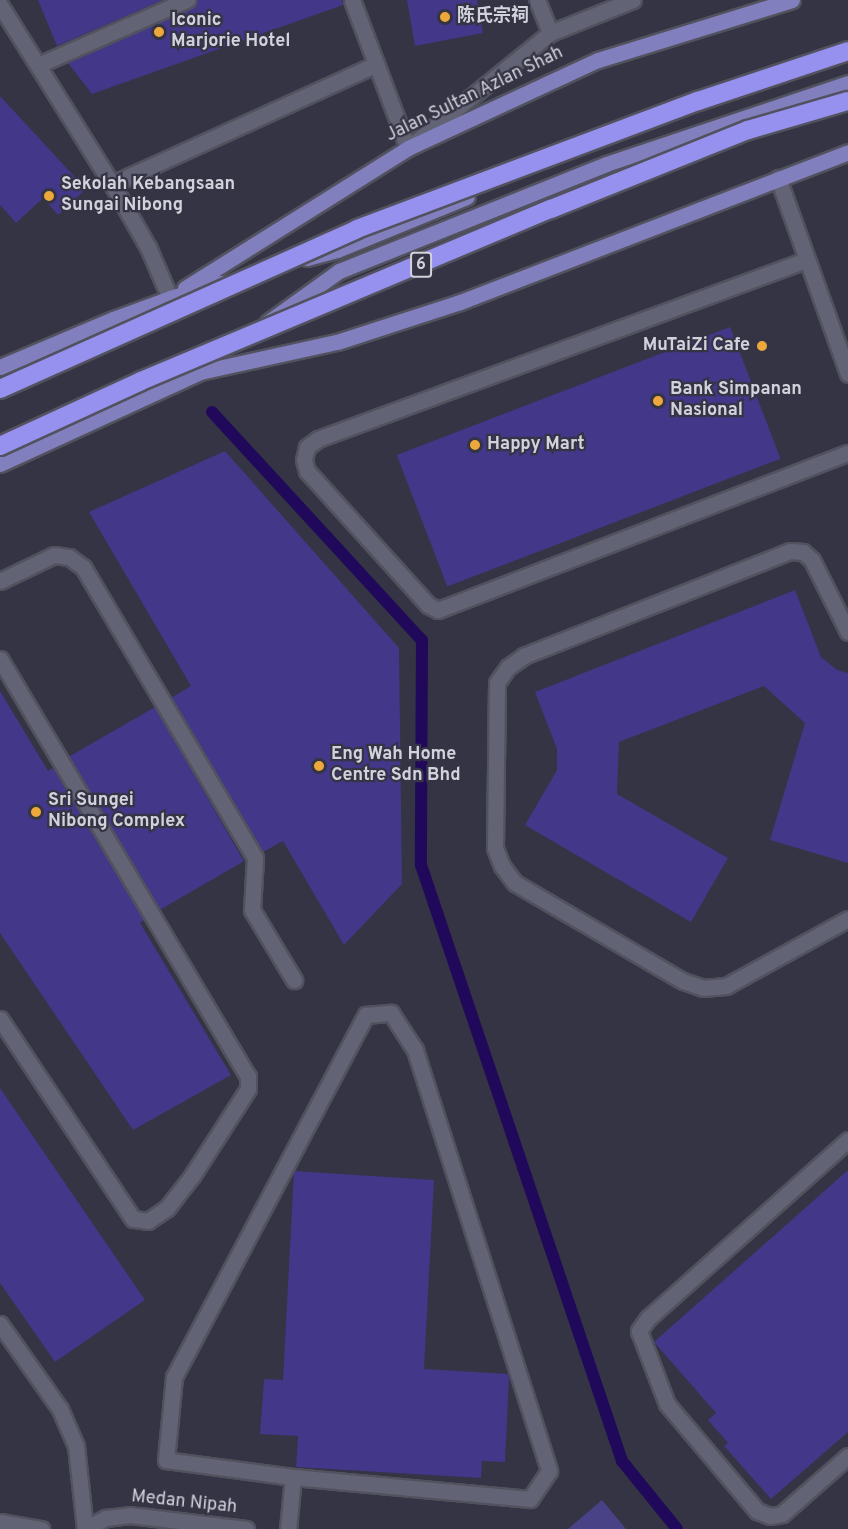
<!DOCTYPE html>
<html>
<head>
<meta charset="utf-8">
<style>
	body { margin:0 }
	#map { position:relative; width:848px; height:1529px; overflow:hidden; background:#343444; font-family:Overpass,"Noto Sans SC",sans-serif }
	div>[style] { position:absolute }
	.green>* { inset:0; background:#494286 }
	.stream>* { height:12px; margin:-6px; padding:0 6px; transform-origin:6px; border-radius:6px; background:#20085a }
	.building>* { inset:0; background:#423788; transform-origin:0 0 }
	.roads { filter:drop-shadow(2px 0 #52525f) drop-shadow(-2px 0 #52525f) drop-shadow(0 2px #52525f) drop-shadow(0 -2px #52525f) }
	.minor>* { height:15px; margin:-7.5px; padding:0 7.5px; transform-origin:7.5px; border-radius:7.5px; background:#636376 }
	.major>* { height:15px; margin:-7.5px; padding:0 7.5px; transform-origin:7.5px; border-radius:7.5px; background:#827fbe }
	.bridges { filter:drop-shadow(2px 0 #52525f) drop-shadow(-2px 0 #52525f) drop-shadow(0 2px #52525f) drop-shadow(0 -2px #52525f) }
	.highway-bridge>* { height:18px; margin:-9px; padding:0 9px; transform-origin:9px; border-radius:9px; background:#9691ee }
	.dots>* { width:16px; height:16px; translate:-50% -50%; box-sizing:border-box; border:3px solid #343444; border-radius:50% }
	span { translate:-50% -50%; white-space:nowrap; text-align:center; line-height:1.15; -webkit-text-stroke:4.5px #343444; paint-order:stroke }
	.shield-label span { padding:2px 4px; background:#343444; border:2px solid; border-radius:4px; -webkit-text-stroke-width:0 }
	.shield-label { font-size:16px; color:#d1d2dc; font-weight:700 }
	.poi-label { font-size:18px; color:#d1d2dc; font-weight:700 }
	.left { translate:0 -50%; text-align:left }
	.right { translate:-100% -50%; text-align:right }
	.street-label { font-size:18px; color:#d1d2dc }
</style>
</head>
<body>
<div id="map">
	<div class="green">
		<div style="clip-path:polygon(602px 1500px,626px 1529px,568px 1529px)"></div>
	</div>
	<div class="stream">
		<div style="left:212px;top:412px;width:310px;rotate:47.4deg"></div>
		<div style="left:422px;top:640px;width:225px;rotate:90.3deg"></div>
		<div style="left:421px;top:865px;width:629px;rotate:71.36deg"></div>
		<div style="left:622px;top:1461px;width:87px;rotate:51deg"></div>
	</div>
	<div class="building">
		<div style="clip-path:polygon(38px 0,163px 0,57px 46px)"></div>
		<div style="clip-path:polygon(197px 0,342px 0,343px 5px,92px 94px,68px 63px,191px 9px)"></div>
		<div style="clip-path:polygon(407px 0,477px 0,483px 33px,415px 46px)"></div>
		<div style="clip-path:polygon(0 96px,86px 189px,58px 215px,43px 198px,16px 223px,0 205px)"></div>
		<div style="left:730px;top:327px;width:141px;height:357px;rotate:69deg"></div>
		<div style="clip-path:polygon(225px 451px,399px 648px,402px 884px,344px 945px,283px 841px,263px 852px,171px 698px,191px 686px,89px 512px)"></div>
		<div style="clip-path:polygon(795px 590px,821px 657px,837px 670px,848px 673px,848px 863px,770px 840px,805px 723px,764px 686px,619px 742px,617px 794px,728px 858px,691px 922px,525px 825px,557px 770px,557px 749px,535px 692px)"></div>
		<div style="clip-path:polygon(0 691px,48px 771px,53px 768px,144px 920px,140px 923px,231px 1075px,133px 1130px,0 933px)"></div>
		<div style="left:155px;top:707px;width:178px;height:99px;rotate:60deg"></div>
		<div style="clip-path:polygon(0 1088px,145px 1300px,55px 1362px,0 1283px)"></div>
		<div style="clip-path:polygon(848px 1170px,848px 1432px,771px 1499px,724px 1446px,728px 1443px,708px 1420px,716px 1413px,654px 1342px)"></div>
		<div style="clip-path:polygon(294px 1171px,434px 1180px,424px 1369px,508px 1374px,509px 1378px,505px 1462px,482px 1461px,481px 1478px,296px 1467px,298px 1436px,260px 1434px,264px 1379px,283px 1380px)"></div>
	</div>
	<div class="roads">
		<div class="minor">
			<div style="left:352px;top:0;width:158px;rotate:69.3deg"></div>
			<div style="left:408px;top:148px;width:183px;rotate:-39deg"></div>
			<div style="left:550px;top:33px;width:89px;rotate:-21.7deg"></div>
			<div style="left:537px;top:0;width:35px;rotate:68deg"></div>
			<div style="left:0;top:5px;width:211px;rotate:58deg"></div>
			<div style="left:112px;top:184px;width:73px;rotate:60.3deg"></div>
			<div style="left:148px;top:247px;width:56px;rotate:66.7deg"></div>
			<div style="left:38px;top:65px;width:163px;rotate:-23.6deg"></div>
			<div style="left:778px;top:178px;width:208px;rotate:70.3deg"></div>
			<div style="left:112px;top:184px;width:290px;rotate:-24.4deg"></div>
			<div style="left:806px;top:260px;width:520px;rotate:159.86deg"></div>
			<div style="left:318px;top:439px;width:14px;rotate:144deg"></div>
			<div style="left:307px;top:447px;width:13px;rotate:103deg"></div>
			<div style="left:304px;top:460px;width:11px;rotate:75deg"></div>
			<div style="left:307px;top:471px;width:181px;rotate:47.9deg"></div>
			<div style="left:428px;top:605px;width:11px;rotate:27deg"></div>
			<div style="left:438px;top:610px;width:439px;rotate:-21deg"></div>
			<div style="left:0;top:581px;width:60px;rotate:-25.7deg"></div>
			<div style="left:54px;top:555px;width:15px;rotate:8deg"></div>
			<div style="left:69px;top:557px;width:17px;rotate:36deg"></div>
			<div style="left:83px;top:567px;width:338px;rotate:59.4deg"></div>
			<div style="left:255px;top:858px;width:52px;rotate:93.3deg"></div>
			<div style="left:252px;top:910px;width:82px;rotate:59deg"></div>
			<div style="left:848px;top:632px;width:80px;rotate:-116.6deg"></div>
			<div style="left:812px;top:560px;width:12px;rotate:-138deg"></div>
			<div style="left:803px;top:552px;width:13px;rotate:-176deg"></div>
			<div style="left:790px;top:551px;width:286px;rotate:158.5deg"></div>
			<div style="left:524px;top:656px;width:19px;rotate:145deg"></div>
			<div style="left:508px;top:667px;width:19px;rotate:125deg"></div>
			<div style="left:497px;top:683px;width:165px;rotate:90.7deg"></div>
			<div style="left:495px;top:848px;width:19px;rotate:69deg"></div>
			<div style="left:502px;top:866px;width:21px;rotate:53deg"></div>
			<div style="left:515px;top:883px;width:194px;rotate:30.3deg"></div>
			<div style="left:683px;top:981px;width:21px;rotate:19deg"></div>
			<div style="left:703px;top:988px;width:23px;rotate:-5deg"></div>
			<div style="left:726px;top:986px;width:139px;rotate:-28.8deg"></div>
			<div style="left:0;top:659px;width:485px;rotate:59.3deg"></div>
			<div style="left:248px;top:1076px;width:13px;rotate:90deg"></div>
			<div style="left:248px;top:1089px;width:103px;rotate:122.8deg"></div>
			<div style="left:192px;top:1176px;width:41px;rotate:128deg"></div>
			<div style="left:167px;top:1208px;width:23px;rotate:146deg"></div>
			<div style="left:148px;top:1221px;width:15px;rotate:-172deg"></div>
			<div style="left:133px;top:1219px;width:240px;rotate:-123.6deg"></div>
			<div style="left:391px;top:1013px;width:44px;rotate:57deg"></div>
			<div style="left:415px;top:1050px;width:442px;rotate:72.3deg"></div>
			<div style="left:549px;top:1471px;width:34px;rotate:124deg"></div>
			<div style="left:530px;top:1499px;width:238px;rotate:-174.7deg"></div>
			<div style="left:293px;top:1477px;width:128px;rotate:-172.4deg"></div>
			<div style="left:166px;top:1460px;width:83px;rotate:-84.5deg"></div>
			<div style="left:174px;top:1377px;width:410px;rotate:-62.1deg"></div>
			<div style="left:366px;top:1015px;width:25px;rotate:-5deg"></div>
			<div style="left:848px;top:1140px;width:268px;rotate:138.3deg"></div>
			<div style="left:648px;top:1318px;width:16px;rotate:125deg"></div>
			<div style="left:639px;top:1331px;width:78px;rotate:69deg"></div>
			<div style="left:667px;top:1404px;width:140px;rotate:49.9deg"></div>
			<div style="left:757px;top:1511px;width:14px;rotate:21deg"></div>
			<div style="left:770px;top:1516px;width:12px;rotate:-9deg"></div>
			<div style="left:782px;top:1514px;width:88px;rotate:-41.3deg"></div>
			<div style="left:0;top:1324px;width:104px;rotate:54.8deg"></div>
			<div style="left:60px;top:1409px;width:40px;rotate:66.6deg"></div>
			<div style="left:76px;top:1446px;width:83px;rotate:83.8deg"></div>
			<div style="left:0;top:1522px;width:42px;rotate:9.7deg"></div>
			<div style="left:85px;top:1529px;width:24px;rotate:-28deg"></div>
			<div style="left:106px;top:1518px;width:24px;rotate:-7deg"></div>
			<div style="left:130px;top:1515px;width:117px;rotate:6.9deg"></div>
			<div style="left:288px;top:1529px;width:52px;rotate:-84.5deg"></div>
		</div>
		<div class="major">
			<div style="left:307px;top:258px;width:31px;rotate:-15deg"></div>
			<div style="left:337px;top:250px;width:140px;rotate:-22.2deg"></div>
			<div style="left:185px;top:288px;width:263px;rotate:-32.1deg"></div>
			<div style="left:408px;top:148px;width:209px;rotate:-24.9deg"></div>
			<div style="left:598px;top:60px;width:203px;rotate:-17.2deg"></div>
			<div style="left:268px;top:322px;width:87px;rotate:-35.7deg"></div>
			<div style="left:339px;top:271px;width:288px;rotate:-21.8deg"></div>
			<div style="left:606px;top:164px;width:255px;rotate:-18.5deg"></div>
			<div style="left:0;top:367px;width:123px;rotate:-23deg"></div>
			<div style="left:113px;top:319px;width:61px;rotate:-20.2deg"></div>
			<div style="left:170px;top:298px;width:53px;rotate:-16.4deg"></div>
			<div style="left:0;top:464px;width:220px;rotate:-24.7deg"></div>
			<div style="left:200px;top:372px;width:140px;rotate:-12.4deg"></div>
			<div style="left:337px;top:342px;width:129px;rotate:-18deg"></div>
			<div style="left:460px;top:302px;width:416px;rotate:-21.1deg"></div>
		</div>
	</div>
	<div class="bridges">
		<div class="highway-bridge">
			<div style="left:0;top:389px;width:391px;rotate:-24.1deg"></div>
			<div style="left:357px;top:229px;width:364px;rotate:-20.6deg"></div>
			<div style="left:698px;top:101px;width:158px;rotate:-18.4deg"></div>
			<div style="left:0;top:446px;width:155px;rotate:-24.7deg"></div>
			<div style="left:141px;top:381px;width:445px;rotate:-22.8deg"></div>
			<div style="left:551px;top:209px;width:212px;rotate:-21.9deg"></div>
			<div style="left:748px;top:130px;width:104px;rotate:-16.2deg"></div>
		</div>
	</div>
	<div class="dots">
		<div style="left:445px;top:17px;background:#eda83b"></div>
		<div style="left:159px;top:32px;background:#eda83b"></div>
		<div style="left:49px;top:196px;background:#eda83b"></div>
		<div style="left:762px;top:346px;background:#eda83b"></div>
		<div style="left:658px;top:401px;background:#eda83b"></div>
		<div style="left:475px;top:445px;background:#eda83b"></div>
		<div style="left:319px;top:766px;background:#eda83b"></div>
		<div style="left:36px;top:812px;background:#eda83b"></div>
	</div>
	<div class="shield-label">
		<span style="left:421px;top:265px">6</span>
	</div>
	<div class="poi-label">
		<span class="left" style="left:457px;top:17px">陈氏宗祠</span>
		<span class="left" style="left:171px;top:32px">Iconic<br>Marjorie Hotel</span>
		<span class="left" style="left:61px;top:196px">Sekolah Kebangsaan<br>Sungai Nibong</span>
		<span class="right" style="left:750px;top:346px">MuTaiZi Cafe</span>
		<span class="left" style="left:670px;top:401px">Bank Simpanan<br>Nasional</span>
		<span class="left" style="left:487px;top:445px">Happy Mart</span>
		<span class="left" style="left:331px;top:766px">Eng Wah Home<br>Centre Sdn Bhd</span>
		<span class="left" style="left:48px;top:812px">Sri Sungei<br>Nibong Complex</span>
	</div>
	<div class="street-label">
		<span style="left:475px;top:95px;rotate:-26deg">Jalan Sultan Azlan Shah</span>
		<span style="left:184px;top:1503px;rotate:6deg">Medan Nipah</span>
	</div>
</div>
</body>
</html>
